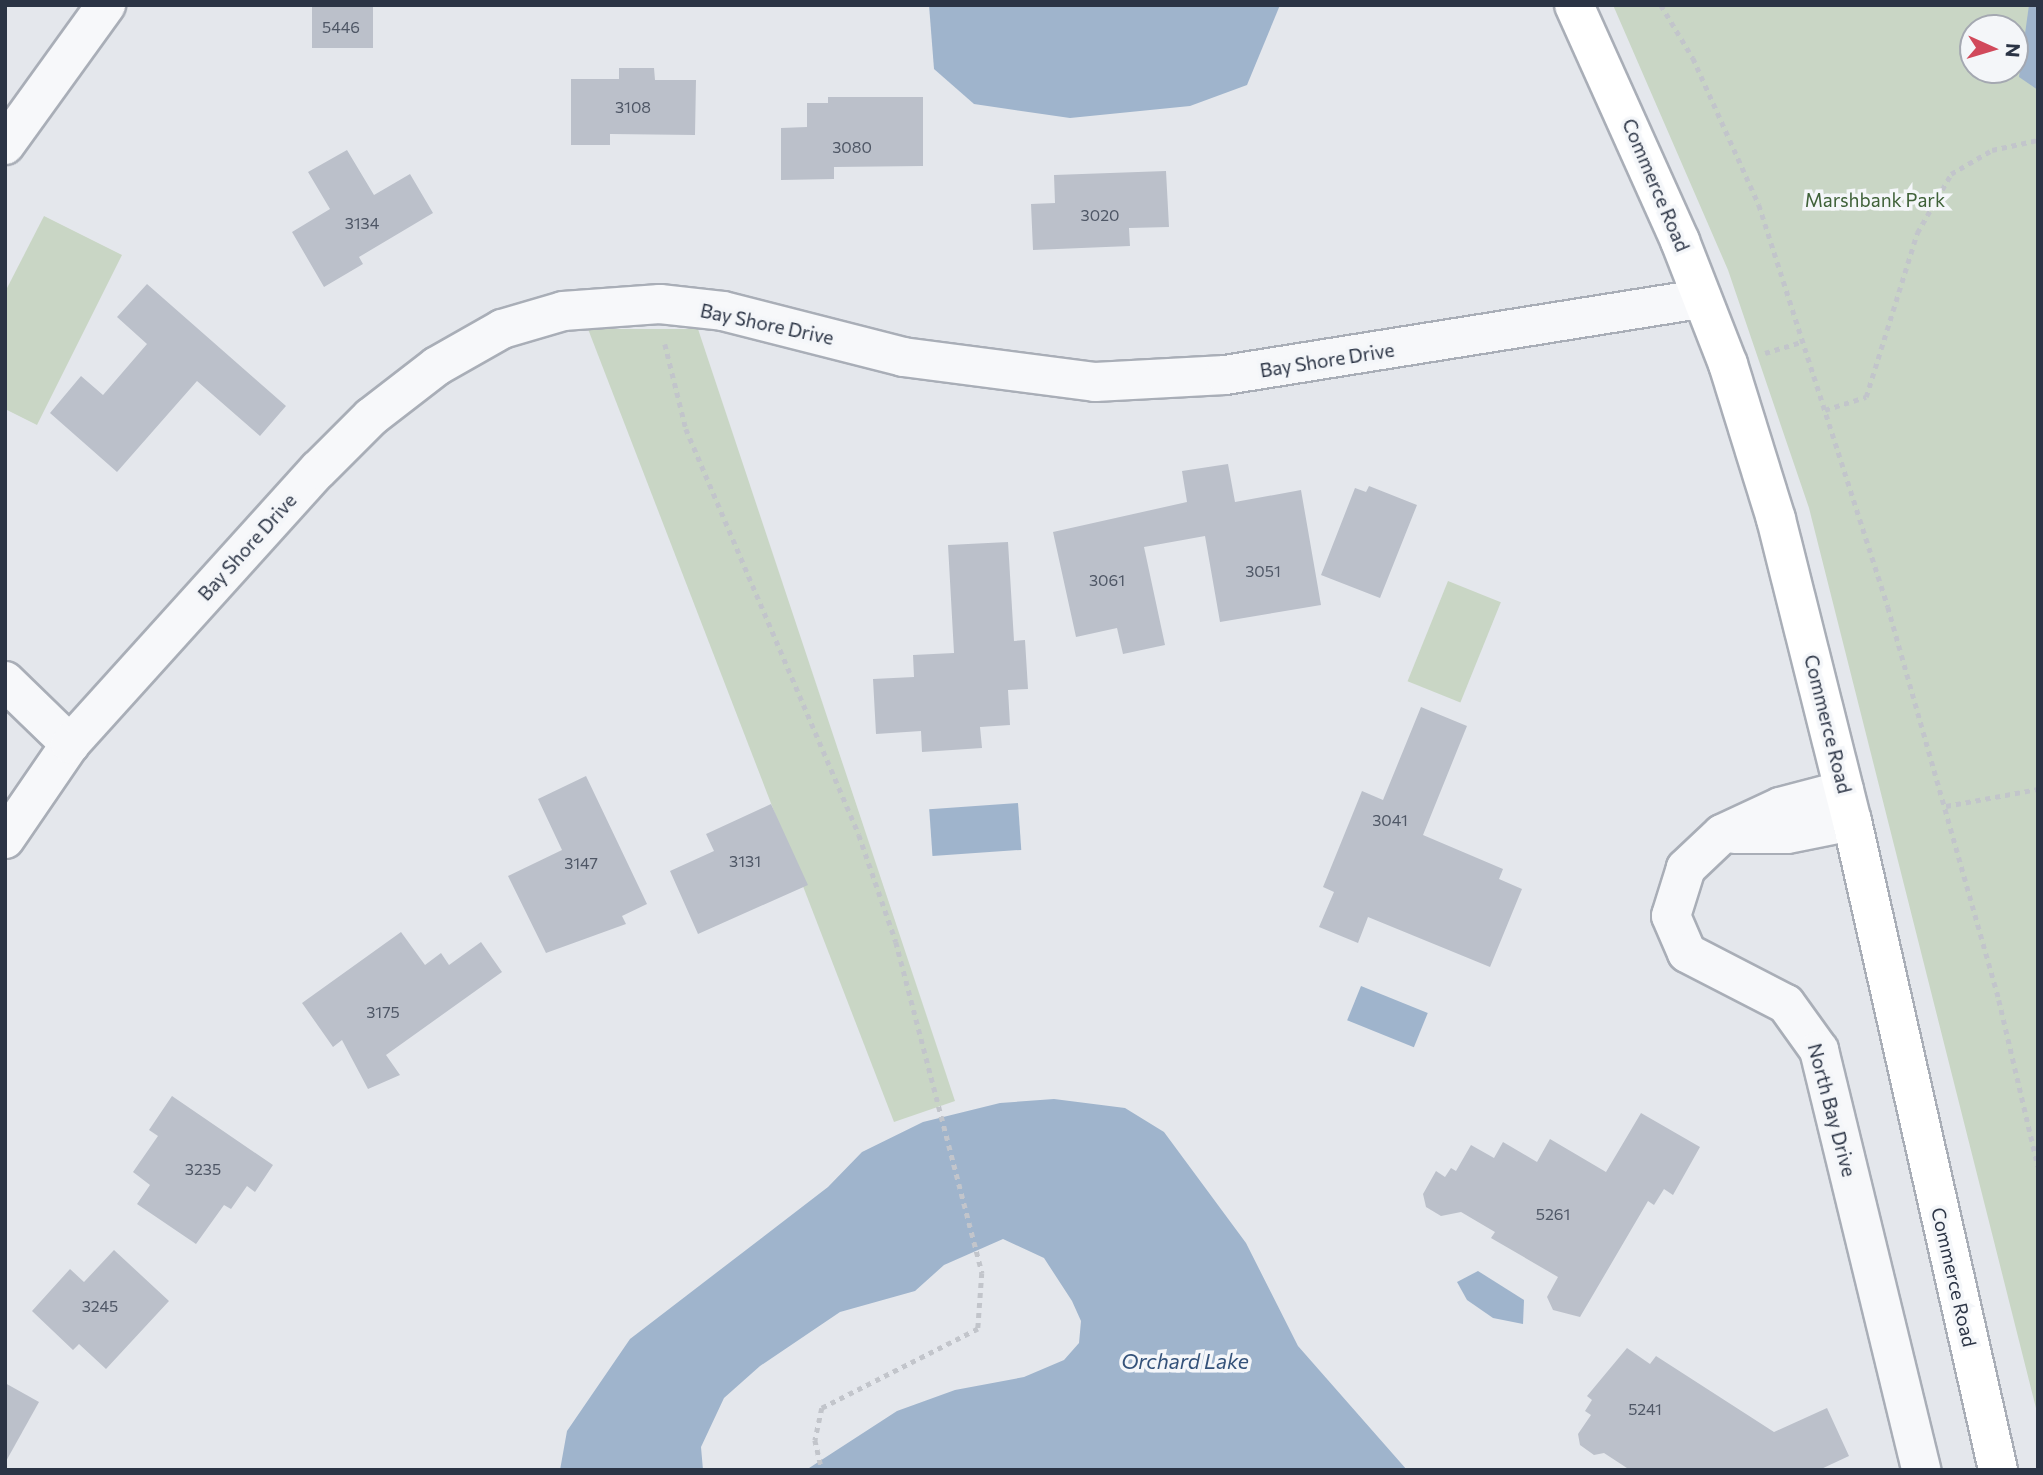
<!DOCTYPE html>
<html>
<head>
<meta charset="utf-8">
<style>
	body { margin:0 }
	#map { position:relative; width:2043px; height:1475px; overflow:hidden; background:#e4e7ec; font-family:Commissioner,sans-serif }
	div>[style] { position:absolute }
	.green>* { inset:0; background:#c9d6c5; transform-origin:0 0 }
	.water>* { inset:0; background:#9fb4cc; transform-origin:0 0 }
	.building>* { inset:0; background:#bbc0ca; transform-origin:0 0 }
	.path>* { height:4.5px; margin-top:-2.25px; transform-origin:0; background:repeating-linear-gradient(90deg,#c2c5cb 0 5px,transparent 0 10px) }
	.roads { filter:drop-shadow(2px 0 #a9aeb7) drop-shadow(-2px 0 #a9aeb7) drop-shadow(0 2px #a9aeb7) drop-shadow(0 -2px #a9aeb7) }
	.minor>* { height:38px; margin:-19px; padding:0 19px; transform-origin:19px; border-radius:19px; background:#f7f8fa }
	.secondary>* { height:38px; margin:-19px; padding:0 19px; transform-origin:19px; border-radius:19px; background:#fff }
	span { translate:-50% -50%; white-space:nowrap; text-align:center; line-height:1.15; -webkit-text-stroke:7px #f4f6f9; paint-order:stroke }
	.number-label { font-size:16px; color:#4f5766 }
	.number-label span { -webkit-text-stroke-width:0 }
	.street-label { font-size:19px; color:#2b3445 }
	.park-label { font-size:19px; color:#3f6138 }
	.water-label { font-size:21px; color:#34527a; font-style:italic }
	.frame { position:absolute; inset:0; border:7px solid #2b3445; pointer-events:none }
	.north { position:absolute; left:1959px; top:14px; width:70px; height:70px; box-sizing:border-box; background:#f4f6f9; border:2px solid #a4a8b1; border-radius:50%; rotate:94deg; font-size:19px; font-weight:700; line-height:28px; text-align:center; color:#2b3445 }
	.north::after { content:''; display:block; margin:auto; width:24px; height:32px; background:#d1495b; clip-path:polygon(50% 0,100% 100%,50% 72%,0 100%) }
</style>
</head>
<body>
<div id="map">
	<div class="green">
		<div style="clip-path:polygon(evenodd,1613px 5px,2038px 5px,2038px 1416px,1809px 508px,1728px 270px,1613px 5px,1973px 28px,2015px 28px,2015px 70px,1973px 70px,1973px 28px)"></div>
		<div style="clip-path:polygon(44px 216px,122px 255px,37px 425px,5px 409px,5px 292px)"></div>
		<div style="clip-path:polygon(588px 329px,698px 329px,955px 1101px,894px 1122px)"></div>
		<div style="left:1448px;top:581px;width:57px;height:108px;rotate:22deg"></div>
	</div>
	<div class="water">
		<div style="clip-path:polygon(929px 5px,1280px 5px,1247px 85px,1190px 106px,1070px 118px,974px 104px,934px 69px)"></div>
		<div style="clip-path:polygon(2029px 5px,2038px 5px,2038px 90px,2019px 77px)"></div>
		<div style="left:1018px;top:803px;width:47px;height:89px;rotate:86deg"></div>
		<div style="left:1361px;top:986px;width:72px;height:37px;rotate:22deg"></div>
		<div style="clip-path:polygon(1054px 1099px,1125px 1108px,1164px 1132px,1246px 1243px,1298px 1346px,1407px 1470px,806px 1470px,897px 1411px,955px 1390px,1024px 1377px,1064px 1360px,1079px 1343px,1081px 1321px,1072px 1301px,1044px 1258px,1003px 1239px,944px 1265px,915px 1291px,840px 1312px,760px 1366px,724px 1398px,701px 1447px,703px 1470px,560px 1470px,567px 1431px,630px 1339px,828px 1187px,862px 1152px,923px 1122px,1000px 1103px)"></div>
		<div style="clip-path:polygon(1478px 1271px,1524px 1300px,1523px 1324px,1493px 1318px,1467px 1300px,1457px 1282px)"></div>
	</div>
	<div class="building">
		<div style="left:312px;top:5px;width:61px;height:43px"></div>
		<div style="clip-path:polygon(619px 68px,654px 68px,655px 80px,696px 80px,695px 135px,610px 134px,610px 145px,571px 145px,571px 79px,619px 79px)"></div>
		<div style="clip-path:polygon(828px 97px,923px 97px,923px 166px,834px 167px,834px 179px,781px 180px,781px 128px,807px 127px,807px 103px,828px 103px)"></div>
		<div style="clip-path:polygon(347px 150px,374px 195px,410px 174px,433px 213px,359px 257px,363px 264px,324px 287px,292px 232px,330px 209px,308px 172px)"></div>
		<div style="clip-path:polygon(1166px 171px,1169px 227px,1129px 228px,1130px 246px,1033px 250px,1031px 204px,1055px 203px,1054px 175px)"></div>
		<div style="clip-path:polygon(147px 284px,286px 406px,260px 436px,197px 381px,117px 472px,50px 413px,81px 376px,103px 395px,147px 344px,117px 317px)"></div>
		<div style="clip-path:polygon(1228px 464px,1235px 502px,1301px 490px,1321px 605px,1220px 622px,1205px 536px,1144px 547px,1165px 645px,1123px 654px,1117px 628px,1076px 637px,1053px 532px,1187px 502px,1182px 471px)"></div>
		<div style="clip-path:polygon(1369px 486px,1417px 505px,1380px 598px,1321px 575px,1355px 488px,1366px 492px)"></div>
		<div style="clip-path:polygon(1008px 542px,1014px 641px,1025px 640px,1028px 689px,1008px 690px,1010px 725px,980px 727px,982px 748px,922px 752px,921px 731px,876px 734px,873px 679px,914px 677px,913px 655px,954px 653px,948px 545px)"></div>
		<div style="clip-path:polygon(1421px 707px,1467px 726px,1423px 835px,1503px 869px,1499px 879px,1522px 889px,1490px 967px,1368px 917px,1358px 943px,1319px 927px,1334px 892px,1323px 887px,1362px 791px,1383px 800px)"></div>
		<div style="clip-path:polygon(586px 776px,647px 904px,622px 916px,626px 924px,546px 953px,508px 876px,562px 850px,538px 799px)"></div>
		<div style="clip-path:polygon(771px 804px,808px 885px,698px 934px,670px 871px,714px 851px,706px 834px)"></div>
		<div style="clip-path:polygon(401px 932px,425px 965px,441px 953px,449px 965px,481px 942px,502px 972px,386px 1055px,400px 1075px,368px 1089px,342px 1040px,333px 1047px,302px 1003px)"></div>
		<div style="clip-path:polygon(172px 1096px,273px 1165px,255px 1192px,247px 1186px,231px 1209px,224px 1205px,196px 1244px,137px 1204px,150px 1185px,133px 1172px,158px 1136px,149px 1130px)"></div>
		<div style="clip-path:polygon(1641px 1113px,1700px 1147px,1673px 1195px,1664px 1189px,1654px 1205px,1648px 1201px,1580px 1317px,1553px 1310px,1547px 1297px,1558px 1277px,1491px 1238px,1495px 1232px,1461px 1212px,1441px 1216px,1426px 1207px,1423px 1194px,1436px 1171px,1445px 1177px,1451px 1168px,1456px 1171px,1471px 1145px,1494px 1158px,1503px 1142px,1537px 1162px,1550px 1139px,1606px 1172px)"></div>
		<div style="clip-path:polygon(114px 1250px,169px 1301px,106px 1369px,79px 1344px,73px 1350px,32px 1311px,70px 1269px,84px 1282px)"></div>
		<div style="clip-path:polygon(1627px 1348px,1650px 1364px,1656px 1356px,1774px 1432px,1827px 1408px,1849px 1456px,1819px 1470px,1630px 1470px,1604px 1453px,1594px 1455px,1580px 1445px,1578px 1434px,1591px 1415px,1585px 1411px,1592px 1400px,1587px 1396px)"></div>
		<div style="clip-path:polygon(5px 1383px,39px 1402px,5px 1463px)"></div>
	</div>
	<div class="path">
		<div style="left:1661px;top:5px;width:62px;rotate:58.9deg"></div>
		<div style="left:1693px;top:58px;width:161px;rotate:65.8deg"></div>
		<div style="left:1759px;top:205px;width:422px;rotate:72.2deg"></div>
		<div style="left:1888px;top:607px;width:408px;rotate:74.2deg"></div>
		<div style="left:1999px;top:1000px;width:171px;rotate:76.8deg"></div>
		<div style="left:665px;top:344px;width:88px;rotate:76.1deg"></div>
		<div style="left:686px;top:429px;width:441px;rotate:66.9deg"></div>
		<div style="left:859px;top:835px;width:113px;rotate:70.9deg"></div>
		<div style="left:896px;top:942px;width:342px;rotate:75.4deg"></div>
		<div style="left:982px;top:1273px;width:56px;rotate:94.1deg"></div>
		<div style="left:978px;top:1329px;width:175px;rotate:153.1deg"></div>
		<div style="left:822px;top:1408px;width:33px;rotate:102deg"></div>
		<div style="left:815px;top:1440px;width:31px;rotate:77deg"></div>
		<div style="left:1765px;top:353px;width:39px;rotate:-17deg"></div>
		<div style="left:1825px;top:410px;width:43px;rotate:-17.6deg"></div>
		<div style="left:1866px;top:397px;width:172px;rotate:-72.7deg"></div>
		<div style="left:1917px;top:233px;width:68px;rotate:-60deg"></div>
		<div style="left:1951px;top:174px;width:48px;rotate:-30.3deg"></div>
		<div style="left:1992px;top:150px;width:47px;rotate:-12.3deg"></div>
		<div style="left:1946px;top:806px;width:94px;rotate:-10.5deg"></div>
	</div>
	<div class="roads">
		<div class="minor">
			<div style="left:5px;top:145px;width:173px;rotate:-54.2deg"></div>
			<div style="left:5px;top:681px;width:91px;rotate:44.1deg"></div>
			<div style="left:1844px;top:790px;width:66px;rotate:165.1deg"></div>
			<div style="left:1780px;top:807px;width:64px;rotate:155deg"></div>
			<div style="left:1722px;top:834px;width:50px;rotate:136.6deg"></div>
			<div style="left:1686px;top:868px;width:50px;rotate:107.4deg"></div>
			<div style="left:1671px;top:916px;width:40px;rotate:66.6deg"></div>
			<div style="left:1687px;top:953px;width:111px;rotate:27.3deg"></div>
			<div style="left:1786px;top:1004px;width:57px;rotate:54.3deg"></div>
			<div style="left:1819px;top:1050px;width:432px;rotate:76.3deg"></div>
			<div style="left:1734px;top:834px;width:53px"></div>
			<div style="left:1787px;top:834px;width:66px;rotate:-11.3deg"></div>
			<div style="left:5px;top:839px;width:115px;rotate:-55.6deg"></div>
			<div style="left:70px;top:744px;width:370px;rotate:-47.9deg"></div>
			<div style="left:318px;top:470px;width:75px;rotate:-45deg"></div>
			<div style="left:371px;top:417px;width:83px;rotate:-37.7deg"></div>
			<div style="left:437px;top:366px;width:75px;rotate:-29.6deg"></div>
			<div style="left:502px;top:329px;width:64px;rotate:-16.4deg"></div>
			<div style="left:563px;top:311px;width:97px;rotate:-4.1deg"></div>
			<div style="left:660px;top:304px;width:63px;rotate:6.3deg"></div>
			<div style="left:723px;top:311px;width:186px;rotate:14.3deg"></div>
			<div style="left:903px;top:357px;width:194px;rotate:7.4deg"></div>
			<div style="left:1095px;top:382px;width:130px;rotate:-3.1deg"></div>
			<div style="left:1225px;top:375px;width:483px;rotate:-9.1deg"></div>
		</div>
		<div class="secondary">
			<div style="left:1574px;top:5px;width:259px;rotate:65.8deg"></div>
			<div style="left:1680px;top:241px;width:132px;rotate:68.7deg"></div>
			<div style="left:1728px;top:364px;width:162px;rotate:72.8deg"></div>
			<div style="left:1776px;top:519px;width:311px;rotate:75.9deg"></div>
			<div style="left:1852px;top:821px;width:665px;rotate:77.32deg"></div>
		</div>
	</div>
	<div class="number-label">
		<span style="left:341px;top:27px">5446</span>
		<span style="left:633px;top:107px">3108</span>
		<span style="left:852px;top:147px">3080</span>
		<span style="left:1100px;top:215px">3020</span>
		<span style="left:362px;top:223px">3134</span>
		<span style="left:1263px;top:571px">3051</span>
		<span style="left:1107px;top:580px">3061</span>
		<span style="left:1390px;top:820px">3041</span>
		<span style="left:745px;top:861px">3131</span>
		<span style="left:581px;top:863px">3147</span>
		<span style="left:383px;top:1012px">3175</span>
		<span style="left:203px;top:1169px">3235</span>
		<span style="left:1553px;top:1214px">5261</span>
		<span style="left:100px;top:1306px">3245</span>
		<span style="left:1645px;top:1409px">5241</span>
	</div>
	<div class="street-label">
		<span style="left:1656px;top:185px;rotate:67deg">Commerce Road</span>
		<span style="left:767px;top:324px;rotate:12deg">Bay Shore Drive</span>
		<span style="left:1327px;top:360px;rotate:-9deg">Bay Shore Drive</span>
		<span style="left:247px;top:547px;rotate:-48deg">Bay Shore Drive</span>
		<span style="left:1828px;top:724px;rotate:76deg">Commerce Road</span>
		<span style="left:1832px;top:1110px;rotate:75deg">North Bay Drive</span>
		<span style="left:1954px;top:1277px;rotate:77deg">Commerce Road</span>
	</div>
	<div class="park-label">
		<span style="left:1875px;top:200px">Marshbank Park</span>
	</div>
	<div class="water-label">
		<span style="left:1185px;top:1361px">Orchard Lake</span>
	</div>
	<div class="frame"></div>
	<div class="north">N</div>
</div>
</body>
</html>
